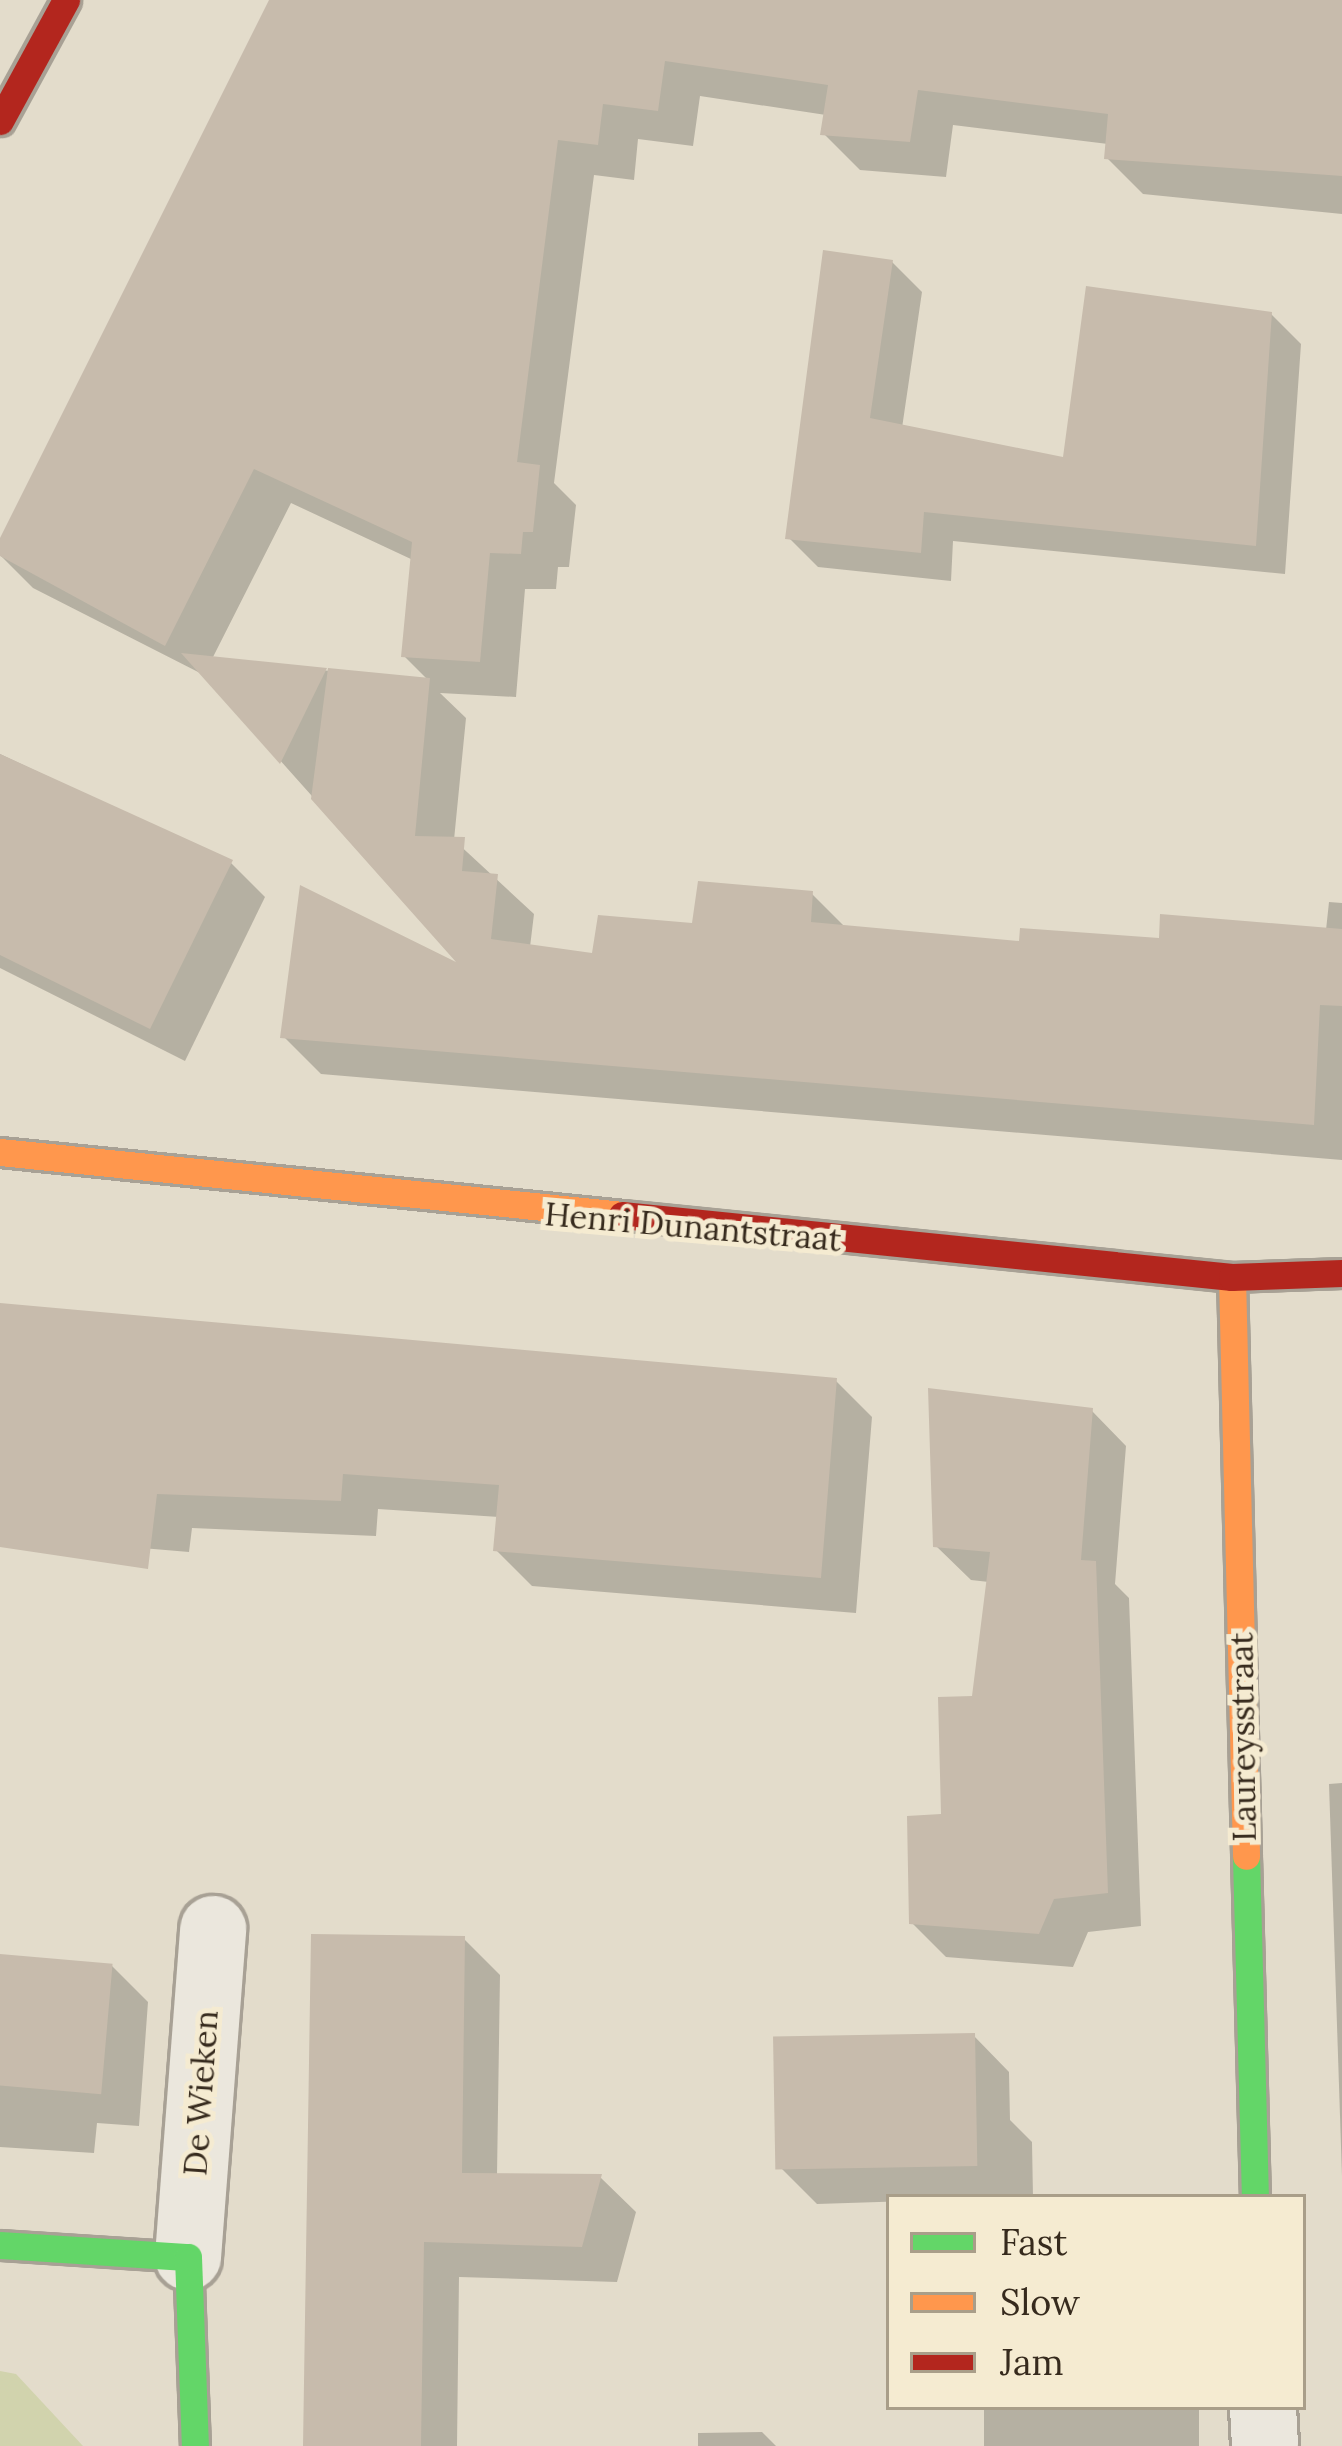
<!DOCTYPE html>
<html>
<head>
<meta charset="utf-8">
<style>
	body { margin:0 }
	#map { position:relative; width:1342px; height:2446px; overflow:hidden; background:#e3dccb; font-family:Lora,serif }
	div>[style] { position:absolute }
	.green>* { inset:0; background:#d1d3ad }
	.shadow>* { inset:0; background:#0003; transform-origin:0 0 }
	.building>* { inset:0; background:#c7bbac; transform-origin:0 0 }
	.roads { filter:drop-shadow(3px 0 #a8a195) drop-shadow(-3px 0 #a8a195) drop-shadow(0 3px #a8a195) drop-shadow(0 -3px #a8a195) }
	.street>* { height:66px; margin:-33px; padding:0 33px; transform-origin:33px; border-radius:33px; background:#ebe7dd }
	.fast>* { height:27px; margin:-13.5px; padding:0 13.5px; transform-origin:13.5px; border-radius:13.5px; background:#63d668 }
	.slow>* { height:27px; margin:-13.5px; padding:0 13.5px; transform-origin:13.5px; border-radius:13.5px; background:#ff974d }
	.jam>* { height:27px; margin:-13.5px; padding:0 13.5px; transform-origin:13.5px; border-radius:13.5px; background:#b3261e }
	span { translate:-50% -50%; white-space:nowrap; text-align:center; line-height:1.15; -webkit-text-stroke:10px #f5ebd1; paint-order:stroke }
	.street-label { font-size:33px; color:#362a1d }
	.legend { position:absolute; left:886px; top:2194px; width:420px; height:216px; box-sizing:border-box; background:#f5ebd1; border:3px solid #a99e89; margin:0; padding:15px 21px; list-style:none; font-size:36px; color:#362a1d }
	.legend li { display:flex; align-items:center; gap:24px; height:60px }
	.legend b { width:60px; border:3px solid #a99e89 }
</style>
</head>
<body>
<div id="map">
	<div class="green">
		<div style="clip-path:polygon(0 2371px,16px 2374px,83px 2446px,0 2446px)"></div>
	</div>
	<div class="shadow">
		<div style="clip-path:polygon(evenodd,272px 0,1342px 0,1342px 214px,1143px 194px,1107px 158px,1108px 144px,953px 125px,946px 177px,860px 170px,824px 134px,826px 115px,700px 96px,693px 146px,638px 139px,634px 180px,594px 175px,554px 483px,576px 505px,569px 567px,558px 567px,556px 589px,525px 589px,516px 697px,440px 693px,466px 718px,454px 840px,534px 914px,530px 947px,594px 956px,812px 894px,847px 929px,1022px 945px,1326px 930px,1329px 902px,1342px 903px,1342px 1160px,321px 1074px,284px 1037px,468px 971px,204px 675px,33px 588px,0 555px,272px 0,291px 503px,413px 560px,404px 656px,429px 681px,212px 659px,291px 503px)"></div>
		<div style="clip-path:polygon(892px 262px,922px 292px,902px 428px,1065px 461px,1271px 314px,1301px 344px,1285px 574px,953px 541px,951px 581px,818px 567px,788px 537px)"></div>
		<div style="clip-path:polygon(0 754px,231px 863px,265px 897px,185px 1061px,0 968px)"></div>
		<div style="clip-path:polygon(0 1309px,836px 1381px,872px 1417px,856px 1613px,532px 1586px,496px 1550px,499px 1517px,378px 1509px,376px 1536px,192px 1528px,189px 1552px,0 1536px)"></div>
		<div style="clip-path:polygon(1092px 1411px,1126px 1446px,1115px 1584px,1129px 1598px,1141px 1926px,1088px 1932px,1073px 1967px,946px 1957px,912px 1923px,975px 1699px,989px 1582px,971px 1580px,936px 1546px)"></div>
		<div style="clip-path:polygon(1342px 1783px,1342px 2176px,1329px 1784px)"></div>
		<div style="clip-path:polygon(464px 1939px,500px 1975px,497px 2176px,600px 2177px,636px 2212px,617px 2282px,459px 2277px,457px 2446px,306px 2446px)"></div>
		<div style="clip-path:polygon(0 1957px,112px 1966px,148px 2002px,139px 2126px,97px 2123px,94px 2153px,0 2147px)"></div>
		<div style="clip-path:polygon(974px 2036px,1009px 2072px,1010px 2120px,1032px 2142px,1033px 2197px,817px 2204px,781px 2168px)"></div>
		<div style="left:984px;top:2407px;width:215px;height:40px"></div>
		<div style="clip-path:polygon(762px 2432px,776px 2446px,698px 2446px,698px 2433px)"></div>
	</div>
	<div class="building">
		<div style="clip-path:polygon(269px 0,1342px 0,1342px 176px,1104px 159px,1108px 114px,918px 90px,910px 142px,820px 135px,828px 85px,665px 61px,658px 111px,603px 104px,598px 145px,558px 140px,517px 462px,540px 465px,533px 532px,523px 532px,521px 554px,490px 553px,480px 662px,401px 657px,412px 542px,254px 469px,165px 646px,0 556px,0 538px)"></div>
		<div style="clip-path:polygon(823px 250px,893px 260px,870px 418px,1063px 457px,1086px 286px,1272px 312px,1256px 546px,924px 512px,921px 553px,785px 539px)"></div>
		<div style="clip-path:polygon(181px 653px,327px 668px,280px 764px)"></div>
		<div style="clip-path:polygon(328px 668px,430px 678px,415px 836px,465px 837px,462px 871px,498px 874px,491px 939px,592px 953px,598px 915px,692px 923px,698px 881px,813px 891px,811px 922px,1019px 941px,1020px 928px,1159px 938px,1160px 914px,1342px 929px,1342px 1006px,1320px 1005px,1314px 1125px,280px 1038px,300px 885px,456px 962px,311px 799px)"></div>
		<div style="clip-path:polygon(0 754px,233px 860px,150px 1029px,0 955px)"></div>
		<div style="clip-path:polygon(0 1303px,837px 1378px,821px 1578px,493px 1551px,499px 1485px,343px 1474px,341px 1501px,157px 1494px,148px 1569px,0 1547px)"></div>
		<div style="clip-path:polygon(928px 1388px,1093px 1408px,1081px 1560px,1096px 1561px,1108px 1893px,1054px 1899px,1039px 1934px,909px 1924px,907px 1816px,941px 1814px,938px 1697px,972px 1696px,990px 1552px,933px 1547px)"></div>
		<div style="clip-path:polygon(311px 1934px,465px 1936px,462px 2173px,602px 2174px,582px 2247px,424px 2242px,421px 2446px,303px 2446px)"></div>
		<div style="left:0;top:1954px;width:113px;height:131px;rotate:5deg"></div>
		<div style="left:975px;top:2033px;width:133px;height:202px;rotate:89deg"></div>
	</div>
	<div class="roads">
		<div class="street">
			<div style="left:188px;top:2257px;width:329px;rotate:-85.6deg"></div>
			<div style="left:1263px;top:2407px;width:39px;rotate:87deg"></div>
		</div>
		<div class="fast">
			<div style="left:1246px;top:1856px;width:341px;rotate:88.5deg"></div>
			<div style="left:0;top:2245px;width:188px;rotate:3.7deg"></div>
			<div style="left:188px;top:2257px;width:189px;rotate:87.9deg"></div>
		</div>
		<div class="slow">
			<div style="left:0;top:1152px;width:625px;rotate:5.78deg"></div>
			<div style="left:1232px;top:1277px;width:579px;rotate:88.61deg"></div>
		</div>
		<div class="jam">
			<div style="left:0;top:121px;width:138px;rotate:-61.4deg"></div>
			<div style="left:622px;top:1215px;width:613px;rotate:5.8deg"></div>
			<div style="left:1232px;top:1277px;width:110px;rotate:-2.1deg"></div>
		</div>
	</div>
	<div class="street-label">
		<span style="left:693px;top:1227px;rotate:5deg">Henri Dunantstraat</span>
		<span style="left:1243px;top:1737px;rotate:-91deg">Laureysstraat</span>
		<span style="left:201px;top:2093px;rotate:-86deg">De Wieken</span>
	</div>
	<ul class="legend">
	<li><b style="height:15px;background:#63d668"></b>Fast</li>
	<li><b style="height:15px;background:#ff974d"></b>Slow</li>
	<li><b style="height:15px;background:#b3261e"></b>Jam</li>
	</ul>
</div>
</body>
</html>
